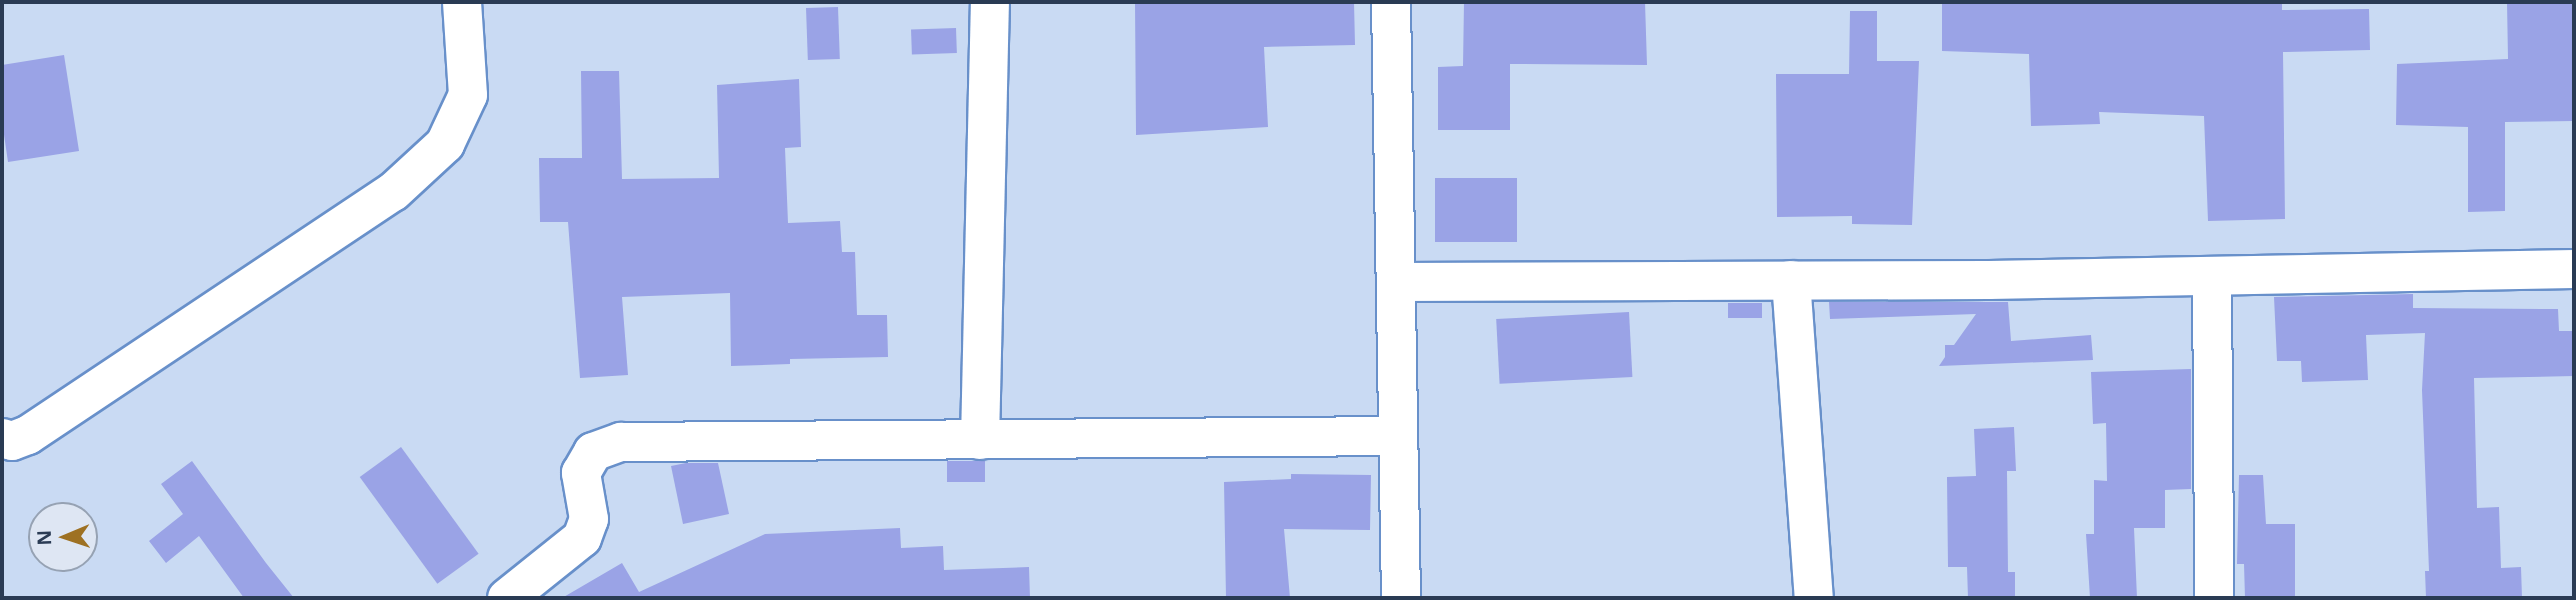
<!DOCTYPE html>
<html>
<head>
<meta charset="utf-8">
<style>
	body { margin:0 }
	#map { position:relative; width:2576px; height:600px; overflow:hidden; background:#c9daf3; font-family:"Noto Sans",sans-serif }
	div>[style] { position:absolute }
	.building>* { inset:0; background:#9aa3e6; transform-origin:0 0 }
	.roads { filter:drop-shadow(2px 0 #6890ca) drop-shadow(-2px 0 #6890ca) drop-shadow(0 2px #6890ca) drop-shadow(0 -2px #6890ca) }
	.street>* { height:38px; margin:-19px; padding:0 19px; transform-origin:19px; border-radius:19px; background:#fff }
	span { translate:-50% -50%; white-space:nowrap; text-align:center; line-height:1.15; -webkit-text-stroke:7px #dee6f3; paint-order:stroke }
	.frame { position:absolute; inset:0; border:4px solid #2a3b54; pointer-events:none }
	.north { position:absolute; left:28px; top:502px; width:70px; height:70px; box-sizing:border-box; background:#dee6f3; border:2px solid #96a2b3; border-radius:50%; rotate:268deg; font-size:19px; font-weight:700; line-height:28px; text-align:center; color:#2a3b54 }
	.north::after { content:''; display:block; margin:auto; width:24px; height:32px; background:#9e7122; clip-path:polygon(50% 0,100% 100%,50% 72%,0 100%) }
</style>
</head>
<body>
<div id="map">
	<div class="building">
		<div style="clip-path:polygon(1135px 2px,1354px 2px,1355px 45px,1264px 47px,1268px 127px,1136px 135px)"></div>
		<div style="clip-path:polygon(1464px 2px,1645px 2px,1647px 65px,1510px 64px,1510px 130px,1438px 130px,1438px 67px,1463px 66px)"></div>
		<div style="clip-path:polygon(1942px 2px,2282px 2px,2282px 10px,2369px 9px,2370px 50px,2283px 52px,2285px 219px,2208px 221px,2204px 116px,2099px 112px,2100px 124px,2031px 126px,2029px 54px,1942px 51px)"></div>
		<div style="clip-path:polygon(2507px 2px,2574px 2px,2574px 116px,2573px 121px,2505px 122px,2505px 211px,2468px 212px,2468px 127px,2396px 125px,2397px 64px,2508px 59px)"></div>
		<div style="left:838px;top:7px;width:52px;height:32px;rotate:88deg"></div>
		<div style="clip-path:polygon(1850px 11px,1877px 11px,1877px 61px,1919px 61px,1912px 225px,1852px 224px,1852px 216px,1777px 217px,1776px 74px,1849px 74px)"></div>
		<div style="left:956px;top:28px;width:25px;height:45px;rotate:88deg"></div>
		<div style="clip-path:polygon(64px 55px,79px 151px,8px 162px,2px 121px,2px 65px)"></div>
		<div style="clip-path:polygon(581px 71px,619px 71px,622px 179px,719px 178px,717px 85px,799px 79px,801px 147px,785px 148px,788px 223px,840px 221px,842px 252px,855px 252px,857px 315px,887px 315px,888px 357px,790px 359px,790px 364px,731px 366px,730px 293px,622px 297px,628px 375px,580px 378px,568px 222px,540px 222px,539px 158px,582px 158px)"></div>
		<div style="left:1435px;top:178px;width:82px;height:64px"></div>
		<div style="clip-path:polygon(2413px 294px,2413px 308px,2558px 309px,2559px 331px,2574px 331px,2574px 376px,2474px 378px,2477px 508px,2499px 507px,2501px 568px,2521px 567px,2522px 598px,2426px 598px,2425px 571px,2429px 571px,2422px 390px,2425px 333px,2366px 335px,2368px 380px,2302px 382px,2301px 361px,2277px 361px,2274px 297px)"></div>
		<div style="clip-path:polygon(1829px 302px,2008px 302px,2011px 341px,2091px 335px,2093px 360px,1939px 366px,1945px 357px,1945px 345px,1954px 345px,1976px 314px,1830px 319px)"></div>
		<div style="left:1728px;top:303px;width:34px;height:15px"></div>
		<div style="left:1629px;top:312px;width:65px;height:133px;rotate:87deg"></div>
		<div style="clip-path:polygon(2191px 369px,2191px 489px,2165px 490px,2165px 528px,2134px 528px,2137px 598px,2090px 598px,2086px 534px,2094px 534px,2094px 480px,2107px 481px,2106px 423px,2093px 424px,2091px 372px)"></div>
		<div style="clip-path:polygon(2014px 427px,2016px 471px,2007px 471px,2008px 572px,2015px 572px,2015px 598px,1968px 598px,1967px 567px,1948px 567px,1947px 477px,1976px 476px,1974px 429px)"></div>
		<div style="left:401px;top:447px;width:132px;height:51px;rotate:54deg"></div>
		<div style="clip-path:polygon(192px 461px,266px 563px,294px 598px,244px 598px,199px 536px,166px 563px,149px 541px,183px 514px,161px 484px)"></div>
		<div style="left:947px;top:461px;width:38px;height:21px"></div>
		<div style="clip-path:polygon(686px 463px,718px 463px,729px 514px,683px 524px,671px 466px)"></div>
		<div style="clip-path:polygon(1291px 474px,1371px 475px,1370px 530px,1284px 529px,1290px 598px,1226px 598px,1224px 482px,1291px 479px)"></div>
		<div style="clip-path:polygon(2239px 475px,2263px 475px,2266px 524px,2295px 524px,2295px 598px,2245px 598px,2244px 564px,2237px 564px)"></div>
		<div style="clip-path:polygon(900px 528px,901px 548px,943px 546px,944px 570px,1029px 567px,1030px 598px,562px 598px,622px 563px,639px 592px,765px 534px)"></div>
	</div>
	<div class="roads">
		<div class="street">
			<div style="left:1391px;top:2px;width:596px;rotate:89.04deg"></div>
			<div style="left:2212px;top:276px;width:322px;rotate:89.6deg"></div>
			<div style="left:1791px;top:280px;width:319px;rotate:85.9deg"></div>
			<div style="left:1397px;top:282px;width:592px;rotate:-0.19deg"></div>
			<div style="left:1989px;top:280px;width:585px;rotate:-1.08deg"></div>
			<div style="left:2px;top:438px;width:10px;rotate:17deg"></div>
			<div style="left:12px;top:441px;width:17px;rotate:-21deg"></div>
			<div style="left:28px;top:435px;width:438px;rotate:-33.7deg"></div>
			<div style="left:393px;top:192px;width:71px;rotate:-42.7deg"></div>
			<div style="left:445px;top:144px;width:54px;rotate:-64.9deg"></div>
			<div style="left:468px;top:95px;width:93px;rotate:-93.7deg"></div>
			<div style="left:980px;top:440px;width:438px;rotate:-88.7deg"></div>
			<div style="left:507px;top:598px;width:96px;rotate:-38.7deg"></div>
			<div style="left:582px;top:538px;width:20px;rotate:-70deg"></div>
			<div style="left:589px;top:519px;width:47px;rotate:-99.9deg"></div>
			<div style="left:581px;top:473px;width:24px;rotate:-60deg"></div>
			<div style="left:593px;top:452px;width:30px;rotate:-20deg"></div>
			<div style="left:621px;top:442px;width:777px;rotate:-0.44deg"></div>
		</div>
	</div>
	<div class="frame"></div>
	<div class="north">N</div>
</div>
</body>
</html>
